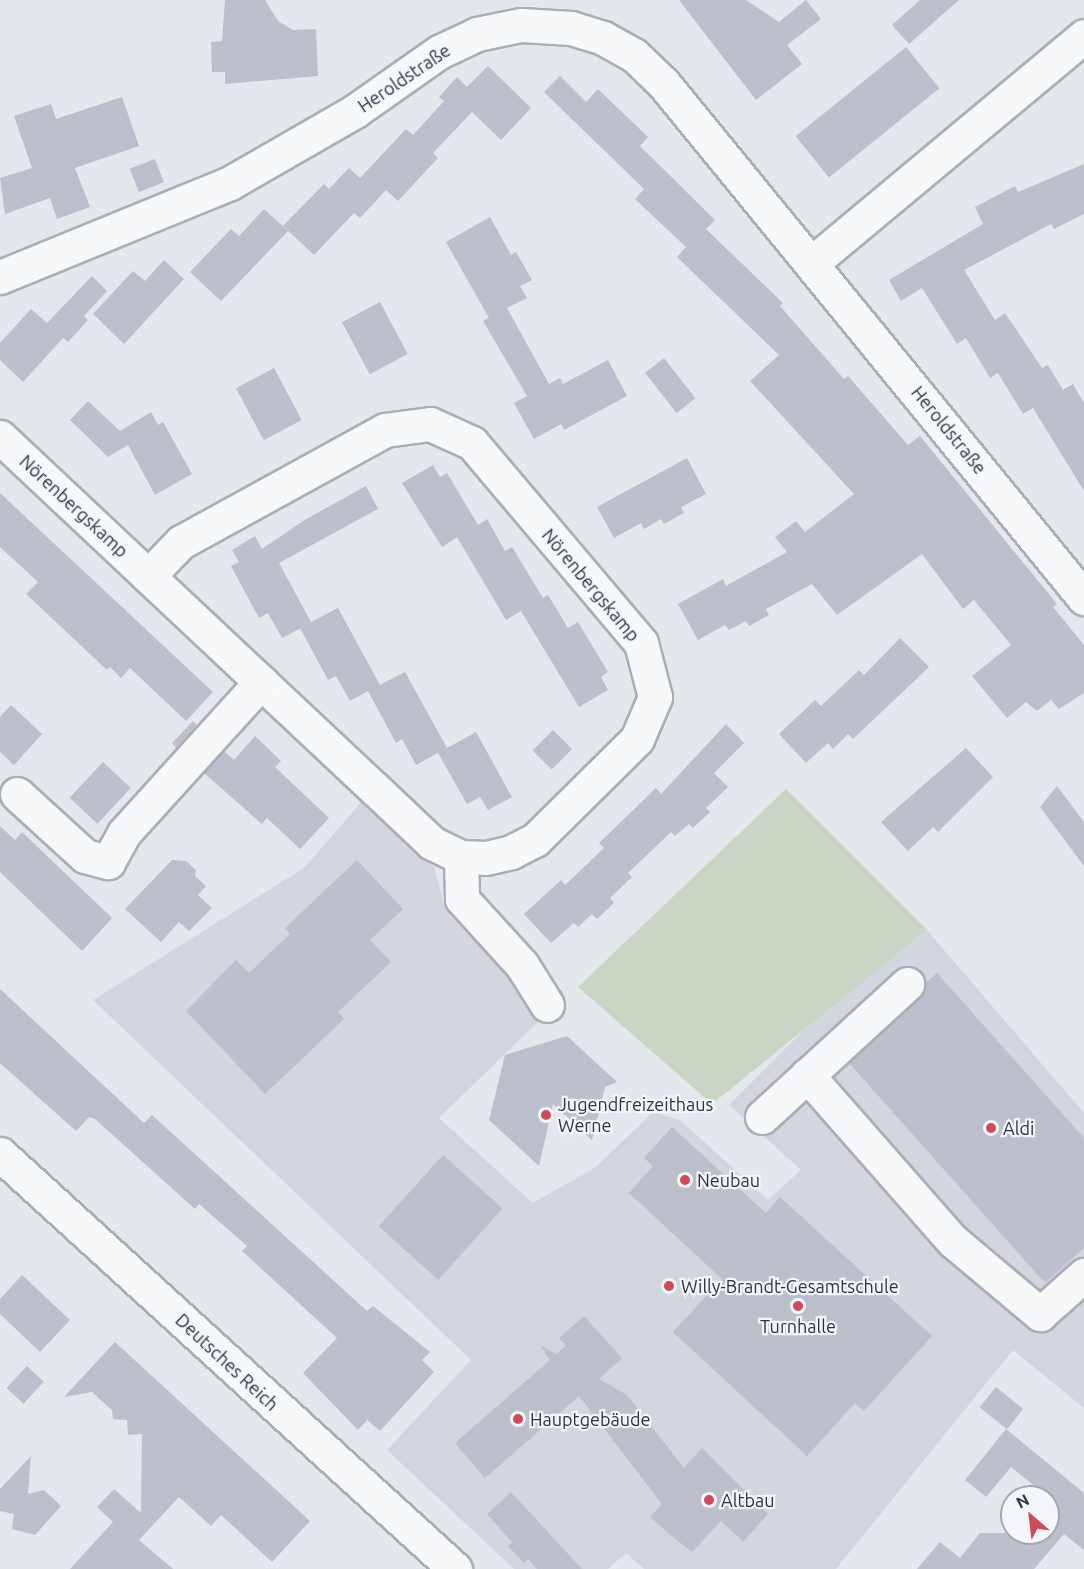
<!DOCTYPE html>
<html>
<head>
<meta charset="utf-8">
<style>
	body { margin:0 }
	#map { position:relative; width:1084px; height:1569px; overflow:hidden; background:#e4e7ec; font-family:Ubuntu,sans-serif }
	div>[style] { position:absolute }
	.built>* { inset:0; background:#d2d6de }
	.green>* { inset:0; background:#c9d6c5 }
	.building>* { inset:0; background:#bbc0ca; transform-origin:0 0 }
	.roads { filter:drop-shadow(2px 0 #a9aeb7) drop-shadow(-2px 0 #a9aeb7) drop-shadow(0 2px #a9aeb7) drop-shadow(0 -2px #a9aeb7) }
	.minor>* { height:33px; margin:-16.5px; padding:0 16.5px; transform-origin:16.5px; border-radius:16.5px; background:#f7f8fa }
	.dots>* { width:16px; height:16px; translate:-50% -50%; box-sizing:border-box; border:3px solid #f4f6f9; border-radius:50% }
	span { translate:-50% -50%; white-space:nowrap; text-align:center; line-height:1.15; -webkit-text-stroke:4.5px #f4f6f9; paint-order:stroke }
	.street-label { font-size:18px; color:#2b3445 }
	.poi-label { font-size:18px; color:#2b3445 }
	.left { translate:0 -50%; text-align:left }
	.north { position:absolute; left:1000px; top:1485px; width:60px; height:60px; box-sizing:border-box; background:#f4f6f9; border:2px solid #a4a8b1; border-radius:50%; rotate:332deg; font-size:16px; font-weight:700; line-height:24px; text-align:center; color:#2b3445 }
	.north::after { content:''; display:block; margin:auto; width:21px; height:27px; background:#d1495b; clip-path:polygon(50% 0,100% 100%,50% 72%,0 100%) }
</style>
</head>
<body>
<div id="map">
	<div class="built">
		<div style="clip-path:polygon(363px 800px,434px 867px,446px 911px,547px 1013px,439px 1118px,533px 1203px,596px 1167px,653px 1112px,680px 1120px,768px 1200px,801px 1170px,729px 1105px,813px 1021px,927px 930px,1084px 1113px,1084px 1408px,1013px 1350px,836px 1569px,644px 1569px,626px 1553px,608px 1569px,514px 1569px,387px 1450px,471px 1360px,93px 1000px,304px 868px)"></div>
	</div>
	<div class="green">
		<div style="clip-path:polygon(786px 789px,927px 930px,712px 1104px,578px 987px)"></div>
	</div>
	<div class="building">
		<div style="clip-path:polygon(225px 0,265px 0,278px 21px,293px 30px,316px 29px,318px 76px,225px 84px,225px 72px,212px 72px,211px 42px,222px 41px)"></div>
		<div style="clip-path:polygon(679px 0,746px 0,779px 22px,806px 0,821px 19px,787px 45px,802px 64px,756px 100px)"></div>
		<div style="clip-path:polygon(920px 0,959px 0,909px 44px,892px 25px)"></div>
		<div style="left:906px;top:47px;width:53px;height:142px;rotate:51deg"></div>
		<div style="clip-path:polygon(488px 66px,531px 108px,501px 140px,472px 112px,433px 153px,438px 158px,398px 201px,386px 190px,360px 218px,354px 213px,314px 255px,283px 226px,324px 184px,329px 189px,349px 168px,360px 178px,406px 129px,413px 135px,444px 101px,439px 97px,457px 77px,467px 87px)"></div>
		<div style="clip-path:polygon(560px 76px,586px 102px,598px 89px,648px 137px,640px 146px,715px 220px,706px 229px,783px 303px,780px 306px,844px 379px,848px 376px,908px 445px,920px 436px,1057px 604px,1053px 607px,1084px 645px,1084px 693px,1059px 709px,1051px 700px,1037px 711px,1026px 702px,1007px 718px,972px 676px,1011px 645px,974px 600px,963px 609px,922px 554px,837px 615px,812px 584px,766px 609px,769px 615px,749px 626px,746px 621px,729px 630px,725px 625px,698px 640px,678px 604px,723px 579px,726px 586px,787px 552px,775px 537px,796px 521px,805px 532px,854px 494px,750px 381px,779px 355px,677px 257px,686px 247px,635px 199px,644px 189px,544px 92px)"></div>
		<div style="clip-path:polygon(122px 97px,139px 146px,75px 168px,90px 207px,57px 219px,50px 198px,5px 214px,0 178px,32px 168px,14px 116px,51px 104px,56px 119px)"></div>
		<div style="left:155px;top:159px;width:25px;height:27px;rotate:69deg"></div>
		<div style="clip-path:polygon(1084px 164px,1084px 214px,1054px 229px,1051px 224px,964px 270px,995px 320px,1005px 313px,1042px 368px,1048px 365px,1063px 390px,1073px 384px,1084px 403px,1084px 491px,1033px 408px,1023px 414px,998px 373px,990px 378px,966px 338px,957px 344px,922px 288px,901px 301px,889px 280px,983px 224px,975px 207px,1015px 186px,1018px 192px)"></div>
		<div style="clip-path:polygon(264px 209px,288px 231px,221px 301px,190px 272px,231px 229px,239px 236px)"></div>
		<div style="clip-path:polygon(490px 217px,511px 255px,516px 252px,532px 280px,520px 286px,527px 298px,507px 308px,549px 384px,560px 378px,563px 384px,608px 360px,627px 396px,564px 430px,561px 424px,534px 439px,514px 403px,527px 396px,483px 321px,489px 318px,446px 242px)"></div>
		<div style="clip-path:polygon(164px 260px,184px 279px,124px 344px,93px 314px,133px 271px,145px 281px)"></div>
		<div style="clip-path:polygon(92px 276px,107px 291px,84px 316px,88px 320px,68px 342px,63px 338px,23px 382px,0 360px,0 343px,31px 309px,47px 323px)"></div>
		<div style="left:380px;top:302px;width:59px;height:43px;rotate:62deg"></div>
		<div style="left:664px;top:358px;width:51px;height:24px;rotate:52deg"></div>
		<div style="left:274px;top:368px;width:59px;height:43px;rotate:62deg"></div>
		<div style="clip-path:polygon(88px 401px,120px 431px,151px 412px,158px 425px,163px 422px,192px 474px,155px 495px,128px 445px,108px 457px,70px 420px)"></div>
		<div style="clip-path:polygon(687px 458px,706px 494px,681px 507px,684px 513px,664px 524px,661px 519px,644px 529px,641px 523px,614px 538px,597px 507px)"></div>
		<div style="clip-path:polygon(433px 465px,440px 477px,447px 473px,478px 525px,487px 519px,505px 551px,512px 547px,543px 598px,548px 595px,568px 628px,578px 622px,608px 672px,601px 677px,608px 690px,579px 707px,521px 611px,506px 620px,457px 537px,442px 547px,402px 483px)"></div>
		<div style="clip-path:polygon(366px 486px,378px 509px,279px 563px,311px 622px,338px 608px,380px 685px,374px 688px,405px 672px,447px 748px,416px 765px,402px 739px,396px 743px,368px 691px,350px 701px,336px 676px,328px 680px,300px 628px,305px 626px,282px 638px,268px 613px,259px 618px,231px 566px,239px 562px,232px 550px,255px 536px,262px 549px,303px 521px)"></div>
		<div style="clip-path:polygon(0 493px,213px 692px,186px 721px,130px 668px,121px 678px,110px 667px,107px 670px,26px 594px,38px 582px,0 547px)"></div>
		<div style="clip-path:polygon(900px 638px,929px 667px,853px 739px,848px 734px,833px 749px,828px 743px,806px 763px,779px 734px,815px 700px,821px 706px,859px 670px,864px 675px)"></div>
		<div style="clip-path:polygon(11px 705px,42px 734px,14px 765px,0 752px,0 717px)"></div>
		<div style="clip-path:polygon(193px 721px,197px 725px,176px 748px,172px 743px)"></div>
		<div style="clip-path:polygon(726px 724px,744px 743px,714px 773px,711px 770px,728px 787px,706px 808px,710px 812px,693px 828px,689px 824px,675px 836px,671px 832px,628px 873px,632px 877px,610px 898px,614px 903px,597px 919px,592px 914px,578px 927px,574px 923px,551px 943px,524px 914px,561px 880px,565px 885px,604px 848px,599px 843px,656px 788px,661px 794px)"></div>
		<div style="left:553px;top:730px;width:27px;height:29px;rotate:45deg"></div>
		<div style="clip-path:polygon(476px 732px,512px 797px,488px 810px,480px 797px,467px 804px,438px 753px)"></div>
		<div style="clip-path:polygon(255px 736px,281px 761px,275px 767px,329px 818px,300px 849px,267px 818px,262px 824px,204px 773px,224px 751px,234px 760px)"></div>
		<div style="clip-path:polygon(966px 748px,993px 777px,938px 832px,933px 827px,908px 851px,881px 822px)"></div>
		<div style="left:103px;top:762px;width:38px;height:49px;rotate:43deg"></div>
		<div style="clip-path:polygon(1057px 786px,1084px 822px,1084px 866px,1040px 807px)"></div>
		<div style="clip-path:polygon(0 826px,15px 840px,22px 832px,112px 918px,82px 951px,0 872px)"></div>
		<div style="clip-path:polygon(172px 860px,186px 861px,196px 870px,195px 876px,206px 886px,198px 895px,212px 908px,189px 931px,179px 922px,161px 942px,125px 909px)"></div>
		<div style="clip-path:polygon(357px 860px,403px 909px,370px 940px,391px 962px,338px 1012px,344px 1019px,265px 1094px,186px 1011px,236px 960px,249px 973px,290px 934px,285px 928px)"></div>
		<div style="clip-path:polygon(937px 973px,1084px 1138px,1084px 1248px,1045px 1283px,849px 1063px,920px 998px,925px 983px)"></div>
		<div style="clip-path:polygon(0 989px,144px 1123px,152px 1115px,367px 1311px,373px 1306px,430px 1352px,422px 1360px,434px 1372px,380px 1431px,367px 1420px,358px 1430px,303px 1373px,337px 1338px,242px 1251px,247px 1246px,199px 1204px,195px 1209px,95px 1119px,89px 1117px,76px 1131px,0 1063px)"></div>
		<div style="clip-path:polygon(567px 1036px,617px 1082px,605px 1087px,592px 1140px,553px 1104px,539px 1166px,489px 1120px,505px 1055px)"></div>
		<div style="clip-path:polygon(672px 1127px,766px 1213px,780px 1197px,932px 1336px,864px 1411px,855px 1403px,807px 1456px,673px 1332px,722px 1279px,629px 1193px,653px 1166px,644px 1158px)"></div>
		<div style="left:443px;top:1155px;width:80px;height:96px;rotate:42deg"></div>
		<div style="clip-path:polygon(22px 1275px,70px 1320px,40px 1352px,0 1314px,0 1299px)"></div>
		<div style="clip-path:polygon(584px 1316px,622px 1358px,599px 1379px,627px 1395px,684px 1468px,702px 1448px,768px 1514px,743px 1542px,721px 1521px,692px 1552px,668px 1533px,650px 1517px,662px 1504px,579px 1396px,485px 1478px,455px 1443px,550px 1360px,540px 1345px,556px 1354px,566px 1346px,559px 1338px)"></div>
		<div style="clip-path:polygon(115px 1342px,310px 1521px,272px 1562px,221px 1515px,211px 1526px,179px 1497px,139px 1540px,173px 1569px,70px 1569px,113px 1522px,97px 1507px,114px 1489px,141px 1513px,142px 1434px,128px 1435px,127px 1420px,113px 1419px,112px 1410px,92px 1392px,64px 1397px)"></div>
		<div style="left:27px;top:1366px;width:23px;height:30px;rotate:43deg"></div>
		<div style="left:996px;top:1387px;width:35px;height:26px;rotate:39deg"></div>
		<div style="clip-path:polygon(1006px 1429px,1084px 1493px,1084px 1550px,1064px 1534px,1034px 1569px,917px 1569px,940px 1542px,960px 1558px,980px 1533px,1048px 1533px,1048px 1497px,1011px 1467px,986px 1497px,965px 1480px)"></div>
		<div style="clip-path:polygon(31px 1456px,28px 1494px,44px 1490px,61px 1506px,35px 1535px,12px 1529px,14px 1514px,0 1511px,0 1489px)"></div>
		<div style="clip-path:polygon(511px 1492px,582px 1569px,537px 1569px,528px 1559px,524px 1563px,508px 1546px,512px 1542px,487px 1514px)"></div>
	</div>
	<div class="roads">
		<div class="minor">
			<div style="left:813px;top:262px;width:353px;rotate:-39.8deg"></div>
			<div style="left:0;top:277px;width:248px;rotate:-22.2deg"></div>
			<div style="left:230px;top:183px;width:144px;rotate:-29.9deg"></div>
			<div style="left:355px;top:111px;width:103px;rotate:-35.1deg"></div>
			<div style="left:439px;top:52px;width:42px;rotate:-25.3deg"></div>
			<div style="left:477px;top:34px;width:45px;rotate:-11.6deg"></div>
			<div style="left:521px;top:25px;width:50px;rotate:3.4deg"></div>
			<div style="left:571px;top:28px;width:34px;rotate:17deg"></div>
			<div style="left:603px;top:38px;width:35px;rotate:29deg"></div>
			<div style="left:634px;top:55px;width:42px;rotate:44deg"></div>
			<div style="left:664px;top:84px;width:664px;rotate:50.75deg"></div>
			<div style="left:0;top:437px;width:203px;rotate:43.2deg"></div>
			<div style="left:148px;top:576px;width:310px;rotate:43.2deg"></div>
			<div style="left:374px;top:788px;width:80px;rotate:43.5deg"></div>
			<div style="left:432px;top:843px;width:32px;rotate:26deg"></div>
			<div style="left:461px;top:857px;width:25px;rotate:2deg"></div>
			<div style="left:486px;top:858px;width:26px;rotate:-13deg"></div>
			<div style="left:511px;top:852px;width:27px;rotate:-27deg"></div>
			<div style="left:535px;top:840px;width:144px;rotate:-44.7deg"></div>
			<div style="left:637px;top:739px;width:46px;rotate:-66.8deg"></div>
			<div style="left:655px;top:697px;width:56px;rotate:-104.5deg"></div>
			<div style="left:641px;top:643px;width:262px;rotate:-130.2deg"></div>
			<div style="left:472px;top:443px;width:46px;rotate:-155.7deg"></div>
			<div style="left:430px;top:424px;width:45px;rotate:172.4deg"></div>
			<div style="left:385px;top:430px;width:233px;rotate:151.2deg"></div>
			<div style="left:181px;top:542px;width:47px;rotate:134.1deg"></div>
			<div style="left:17px;top:794px;width:92px;rotate:42.4deg"></div>
			<div style="left:85px;top:856px;width:24px;rotate:15deg"></div>
			<div style="left:108px;top:862px;width:33px;rotate:-61deg"></div>
			<div style="left:124px;top:833px;width:204px;rotate:-47.8deg"></div>
			<div style="left:461px;top:857px;width:42px;rotate:88.6deg"></div>
			<div style="left:462px;top:899px;width:89px;rotate:47.7deg"></div>
			<div style="left:522px;top:965px;width:47px;rotate:58deg"></div>
			<div style="left:807px;top:1075px;width:221px;rotate:48.7deg"></div>
			<div style="left:953px;top:1241px;width:114px;rotate:40deg"></div>
			<div style="left:1040px;top:1314px;width:59px;rotate:-41.6deg"></div>
			<div style="left:762px;top:1117px;width:197px;rotate:-42.5deg"></div>
			<div style="left:0;top:1154px;width:616px;rotate:42.37deg"></div>
		</div>
	</div>
	<div class="dots">
		<div style="left:546px;top:1115px;background:#d1495b"></div>
		<div style="left:991px;top:1128px;background:#d1495b"></div>
		<div style="left:685px;top:1180px;background:#d1495b"></div>
		<div style="left:669px;top:1286px;background:#d1495b"></div>
		<div style="left:798px;top:1306px;background:#d1495b"></div>
		<div style="left:518px;top:1419px;background:#d1495b"></div>
		<div style="left:709px;top:1500px;background:#d1495b"></div>
	</div>
	<div class="street-label">
		<span style="left:404px;top:78px;rotate:-34deg">Heroldstraße</span>
		<span style="left:949px;top:430px;rotate:51deg">Heroldstraße</span>
		<span style="left:74px;top:506px;rotate:43deg">Nörenbergskamp</span>
		<span style="left:591px;top:585px;rotate:50deg">Nörenbergskamp</span>
		<span style="left:227px;top:1362px;rotate:43deg">Deutsches Reich</span>
	</div>
	<div class="poi-label">
		<span class="left" style="left:558px;top:1115px">Jugendfreizeithaus<br>Werne</span>
		<span class="left" style="left:1003px;top:1128px">Aldi</span>
		<span class="left" style="left:697px;top:1180px">Neubau</span>
		<span class="left" style="left:681px;top:1286px">Willy-Brandt-Gesamtschule</span>
		<span style="left:798px;top:1326px">Turnhalle</span>
		<span class="left" style="left:530px;top:1419px">Hauptgebäude</span>
		<span class="left" style="left:721px;top:1500px">Altbau</span>
	</div>
	<div class="north">N</div>
</div>
</body>
</html>
